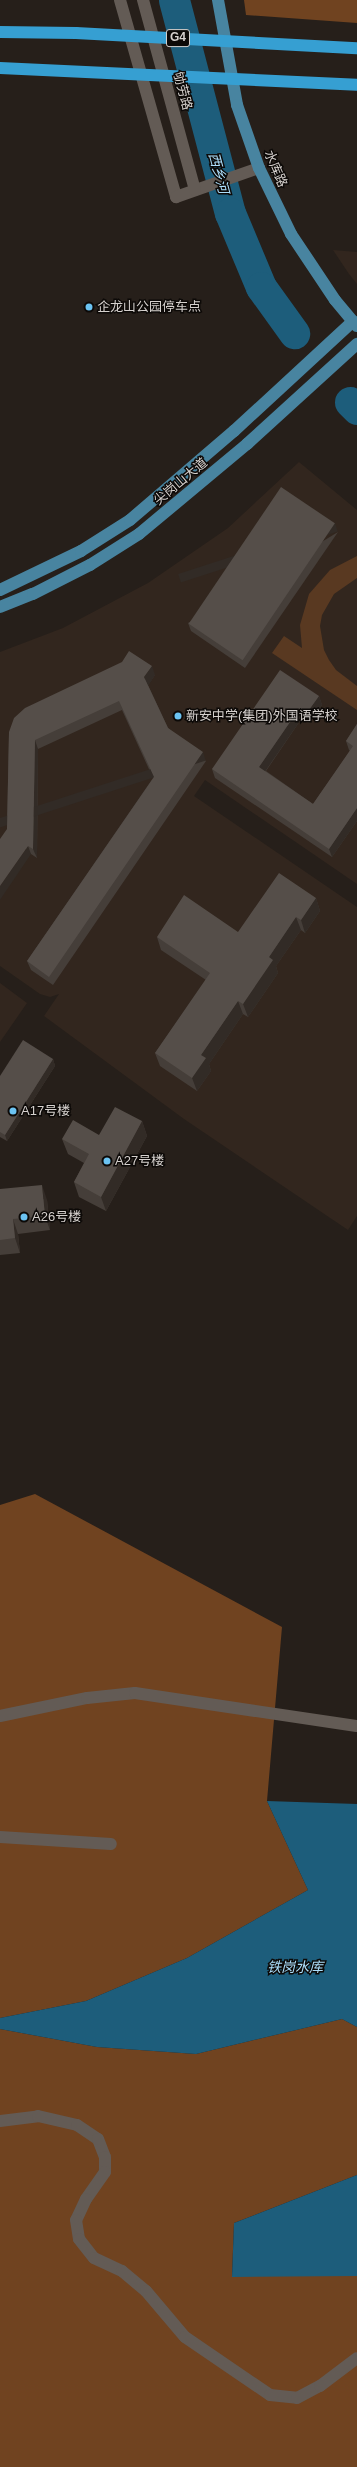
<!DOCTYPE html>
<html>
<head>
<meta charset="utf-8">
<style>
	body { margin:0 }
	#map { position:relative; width:357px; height:2467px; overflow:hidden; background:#261f1a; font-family:Arial,"Noto Sans SC",sans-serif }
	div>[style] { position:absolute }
	.built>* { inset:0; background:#32261e }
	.green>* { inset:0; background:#593921 }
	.forest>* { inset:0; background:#704320 }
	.water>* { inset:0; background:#1d5d7b }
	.river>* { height:31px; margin:-15.5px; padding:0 15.5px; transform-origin:15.5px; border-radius:15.5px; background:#1d5d7b }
	.minor>* { height:12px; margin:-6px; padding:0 6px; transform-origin:6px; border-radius:6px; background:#635b55 }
	.major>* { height:12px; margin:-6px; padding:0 6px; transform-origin:6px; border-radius:6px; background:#4884a0 }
	.highway>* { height:12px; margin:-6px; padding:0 6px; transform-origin:6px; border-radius:6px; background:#369fd2 }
	.wall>* { inset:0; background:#453e39 }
	.shaded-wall>* { inset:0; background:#322b26; transform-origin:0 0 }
	.building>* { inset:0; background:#554e49; transform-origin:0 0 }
	.dots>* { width:11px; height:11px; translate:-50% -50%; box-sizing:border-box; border:2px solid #0c0907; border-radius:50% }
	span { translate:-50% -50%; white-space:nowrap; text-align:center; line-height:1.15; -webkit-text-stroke:3px #0c0907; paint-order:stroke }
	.shield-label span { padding:1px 3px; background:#0c0907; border:1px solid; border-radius:3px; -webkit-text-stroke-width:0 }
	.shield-label { font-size:12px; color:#d6d1ce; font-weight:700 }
	.street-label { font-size:13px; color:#d6d1ce }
	.poi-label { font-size:13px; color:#d6d1ce }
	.left { translate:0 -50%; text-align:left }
	.water-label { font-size:14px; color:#acdefb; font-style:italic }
</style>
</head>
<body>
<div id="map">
	<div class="built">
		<div style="clip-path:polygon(333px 250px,357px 252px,357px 284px,349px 274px)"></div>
		<div style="clip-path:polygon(299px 462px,357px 510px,357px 884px,205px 780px,194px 796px,357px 907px,357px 1216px,348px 1230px,184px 1119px,44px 1016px,59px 994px,50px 997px,40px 994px,0 966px,0 652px,63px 628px,148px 583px,228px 528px)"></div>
		<div style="clip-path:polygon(0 983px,27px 1003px,0 1042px)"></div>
	</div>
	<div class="green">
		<div style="clip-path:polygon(357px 556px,357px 578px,334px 594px,322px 615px,320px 626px,324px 650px,329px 660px,336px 670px,357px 686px,357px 710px,272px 653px,284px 636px,302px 648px,300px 625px,309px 594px,330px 570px)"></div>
	</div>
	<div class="forest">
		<div style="clip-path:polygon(244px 0,357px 0,357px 23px,246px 15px)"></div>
		<div style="clip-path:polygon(35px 1494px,282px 1627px,267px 1801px,308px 1890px,187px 1958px,86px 2001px,0 2018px,0 1505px)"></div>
		<div style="clip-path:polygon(342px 2019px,357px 2027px,357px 2175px,234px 2223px,232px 2276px,357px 2276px,357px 2467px,0 2467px,0 2029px,97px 2047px,196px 2054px)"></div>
	</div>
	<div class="water">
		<div style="clip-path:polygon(267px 1801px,357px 1804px,357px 2027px,342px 2019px,196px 2054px,97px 2047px,0 2029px,0 2018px,86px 2001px,187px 1958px,308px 1890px)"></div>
		<div style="clip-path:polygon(357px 2175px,357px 2276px,232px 2277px,234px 2223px)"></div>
	</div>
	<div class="river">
		<div style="left:174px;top:0;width:220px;rotate:75.3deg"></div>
		<div style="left:230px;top:213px;width:80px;rotate:67.3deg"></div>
		<div style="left:261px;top:287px;width:57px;rotate:54.3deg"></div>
		<div style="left:350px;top:402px;width:10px;rotate:45deg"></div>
	</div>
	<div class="minor">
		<div style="left:120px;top:0;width:205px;rotate:74.1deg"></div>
		<div style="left:176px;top:197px;width:88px;rotate:-19.3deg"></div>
		<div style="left:143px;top:0;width:197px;rotate:74.7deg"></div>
		<div style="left:0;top:1716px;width:89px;rotate:-11.7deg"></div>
		<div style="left:87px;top:1698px;width:48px;rotate:-5.9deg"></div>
		<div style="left:135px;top:1693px;width:224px;rotate:8.5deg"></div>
		<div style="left:0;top:1837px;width:111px;rotate:3.6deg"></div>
		<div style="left:0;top:2121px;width:38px;rotate:-7deg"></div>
		<div style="left:38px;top:2116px;width:40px;rotate:13deg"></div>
		<div style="left:77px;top:2125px;width:25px;rotate:34deg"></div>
		<div style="left:98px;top:2139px;width:19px;rotate:69deg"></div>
		<div style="left:105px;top:2157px;width:15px;rotate:90deg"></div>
		<div style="left:105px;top:2172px;width:33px;rotate:125deg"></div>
		<div style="left:86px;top:2199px;width:23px;rotate:115deg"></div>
		<div style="left:76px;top:2220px;width:19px;rotate:81deg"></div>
		<div style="left:79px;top:2239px;width:24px;rotate:52deg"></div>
		<div style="left:94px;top:2258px;width:31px;rotate:25deg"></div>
		<div style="left:122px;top:2271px;width:31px;rotate:40deg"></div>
		<div style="left:146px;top:2291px;width:60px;rotate:49.7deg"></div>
		<div style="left:185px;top:2337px;width:103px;rotate:34.3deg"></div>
		<div style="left:270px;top:2395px;width:27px;rotate:6deg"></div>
		<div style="left:297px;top:2398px;width:26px;rotate:-28deg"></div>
		<div style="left:320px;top:2386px;width:46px;rotate:-37.1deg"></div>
	</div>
	<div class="major">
		<div style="left:218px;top:0;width:107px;rotate:79.7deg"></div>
		<div style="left:237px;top:105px;width:67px;rotate:70.8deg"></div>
		<div style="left:259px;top:168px;width:73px;rotate:64.1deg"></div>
		<div style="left:291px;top:234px;width:79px;rotate:56.3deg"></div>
		<div style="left:335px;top:300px;width:34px;rotate:50deg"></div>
		<div style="left:0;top:590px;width:90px;rotate:-25.7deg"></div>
		<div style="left:81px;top:551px;width:58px;rotate:-32.3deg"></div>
		<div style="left:130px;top:520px;width:137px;rotate:-40.6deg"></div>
		<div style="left:234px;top:431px;width:162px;rotate:-42.7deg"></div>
		<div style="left:0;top:607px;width:35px;rotate:-22deg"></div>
		<div style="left:33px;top:594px;width:64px;rotate:-27deg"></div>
		<div style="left:90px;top:565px;width:58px;rotate:-32.3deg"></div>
		<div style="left:139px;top:534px;width:141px;rotate:-39.8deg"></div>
		<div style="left:247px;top:444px;width:149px;rotate:-42.3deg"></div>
	</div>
	<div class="highway">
		<div style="left:0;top:32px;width:76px;rotate:0.8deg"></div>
		<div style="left:76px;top:33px;width:281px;rotate:3.1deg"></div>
		<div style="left:0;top:68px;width:357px;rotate:2.7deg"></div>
	</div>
	<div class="wall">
		<div style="clip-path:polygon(338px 532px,245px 668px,191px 631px,188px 623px)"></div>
		<div style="clip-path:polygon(155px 675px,148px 685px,168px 728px,206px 761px,53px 985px,31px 970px,27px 961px,153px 778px,122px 710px,38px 749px,37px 858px,31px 854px,7px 829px,9px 732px)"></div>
		<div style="clip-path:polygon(319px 696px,322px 705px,309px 723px,302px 718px,266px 771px,313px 804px,350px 751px,349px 750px,346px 741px,357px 724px,357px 821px,332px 857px,215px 778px,212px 769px)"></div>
		<div style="clip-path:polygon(316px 898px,320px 911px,305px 933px,301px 930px,276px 966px,278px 973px,248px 1017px,243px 1014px,209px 1064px,211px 1071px,197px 1091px,160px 1066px,155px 1053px,206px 980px,161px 950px,157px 937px,238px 932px)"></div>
		<div style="clip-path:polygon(53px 1059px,55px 1066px,7px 1141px,0 1137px,0 1076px)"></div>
		<div style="clip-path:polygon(142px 1121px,147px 1136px,106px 1211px,79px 1197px,74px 1182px,84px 1163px,68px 1154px,62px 1139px,99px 1135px)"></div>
		<div style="clip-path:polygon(0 1189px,47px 1200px,50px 1230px,18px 1234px,20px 1253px,0 1255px)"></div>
	</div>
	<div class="shaded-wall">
		<div style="left:335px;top:523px;width:9px;height:165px;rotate:72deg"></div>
		<div style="clip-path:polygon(152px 666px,155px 675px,148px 686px,144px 677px)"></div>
		<div style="clip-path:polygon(319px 696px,322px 705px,309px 723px,306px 714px)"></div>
		<div style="clip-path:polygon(299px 709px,302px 718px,262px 776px,259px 767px)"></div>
		<div style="clip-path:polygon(35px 740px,38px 749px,37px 858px,33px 849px)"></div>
		<div style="left:203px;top:752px;width:9px;height:273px;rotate:72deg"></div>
		<div style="clip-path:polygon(357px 808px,357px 821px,332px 857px,329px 849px)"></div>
		<div style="clip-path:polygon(28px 846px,31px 854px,0 900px,0 886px)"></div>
		<div style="clip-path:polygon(316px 898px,320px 911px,305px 933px,301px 920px)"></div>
		<div style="clip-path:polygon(296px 917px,301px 930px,276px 966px,278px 973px,248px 1017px,243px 1004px,269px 957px)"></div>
		<div style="clip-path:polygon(238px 1001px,243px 1014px,209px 1064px,211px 1071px,197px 1091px,192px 1078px,201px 1055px)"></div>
		<div style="clip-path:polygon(53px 1059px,55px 1066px,7px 1141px,5px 1135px)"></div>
		<div style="clip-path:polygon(142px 1121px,147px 1136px,106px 1211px,101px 1197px)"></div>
		<div style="clip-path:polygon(42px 1185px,47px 1200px,50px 1230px,45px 1216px)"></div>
		<div style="clip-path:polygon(13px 1219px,18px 1234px,20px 1253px,15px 1238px)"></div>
	</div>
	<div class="building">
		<div style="left:281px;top:487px;width:65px;height:165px;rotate:34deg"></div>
		<div style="clip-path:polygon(129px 651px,152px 666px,144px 677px,168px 728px,203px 752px,49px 977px,27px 961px,154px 777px,119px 701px,35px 740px,33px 849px,28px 846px,0 886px,0 839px,7px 829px,9px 732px,14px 718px,25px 708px,122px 662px)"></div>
		<div style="clip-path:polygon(280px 670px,319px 696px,306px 714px,299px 709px,259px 767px,313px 804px,353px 746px,346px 741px,357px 724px,357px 808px,329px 849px,212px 769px)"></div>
		<div style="clip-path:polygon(279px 873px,316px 898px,301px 920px,296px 917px,269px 957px,273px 960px,243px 1004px,238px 1001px,201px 1055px,206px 1058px,192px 1078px,155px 1053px,210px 973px,157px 937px,184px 895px,238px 932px)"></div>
		<div style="clip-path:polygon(23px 1040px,53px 1059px,5px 1135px,0 1132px,0 1076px)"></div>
		<div style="clip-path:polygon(115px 1107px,142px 1121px,101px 1197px,74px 1182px,89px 1154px,62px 1139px,73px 1120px,99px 1135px)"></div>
		<div style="clip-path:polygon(42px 1185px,45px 1216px,13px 1219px,15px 1238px,0 1240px,0 1189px)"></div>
	</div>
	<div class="dots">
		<div style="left:89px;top:307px;background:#6bc3f2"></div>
		<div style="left:178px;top:716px;background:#6bc3f2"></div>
		<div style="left:13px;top:1111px;background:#6bc3f2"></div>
		<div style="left:107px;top:1161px;background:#6bc3f2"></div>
		<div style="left:24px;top:1217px;background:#6bc3f2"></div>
	</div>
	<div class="shield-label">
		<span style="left:178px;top:38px">G4</span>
	</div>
	<div class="street-label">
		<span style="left:182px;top:91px;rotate:75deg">劬劳路</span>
		<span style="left:275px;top:169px;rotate:67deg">水库路</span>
		<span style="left:181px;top:482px;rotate:-40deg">尖岗山大道</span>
	</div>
	<div class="poi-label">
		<span class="left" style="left:97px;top:307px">企龙山公园停车点</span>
		<span class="left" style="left:186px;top:716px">新安中学(集团)外国语学校</span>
		<span class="left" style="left:21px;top:1111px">A17号楼</span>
		<span class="left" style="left:115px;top:1161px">A27号楼</span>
		<span class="left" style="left:32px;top:1217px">A26号楼</span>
	</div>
	<div class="water-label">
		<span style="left:219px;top:173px;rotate:75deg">西乡河</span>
		<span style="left:295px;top:1967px">铁岗水库</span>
	</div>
</div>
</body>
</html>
